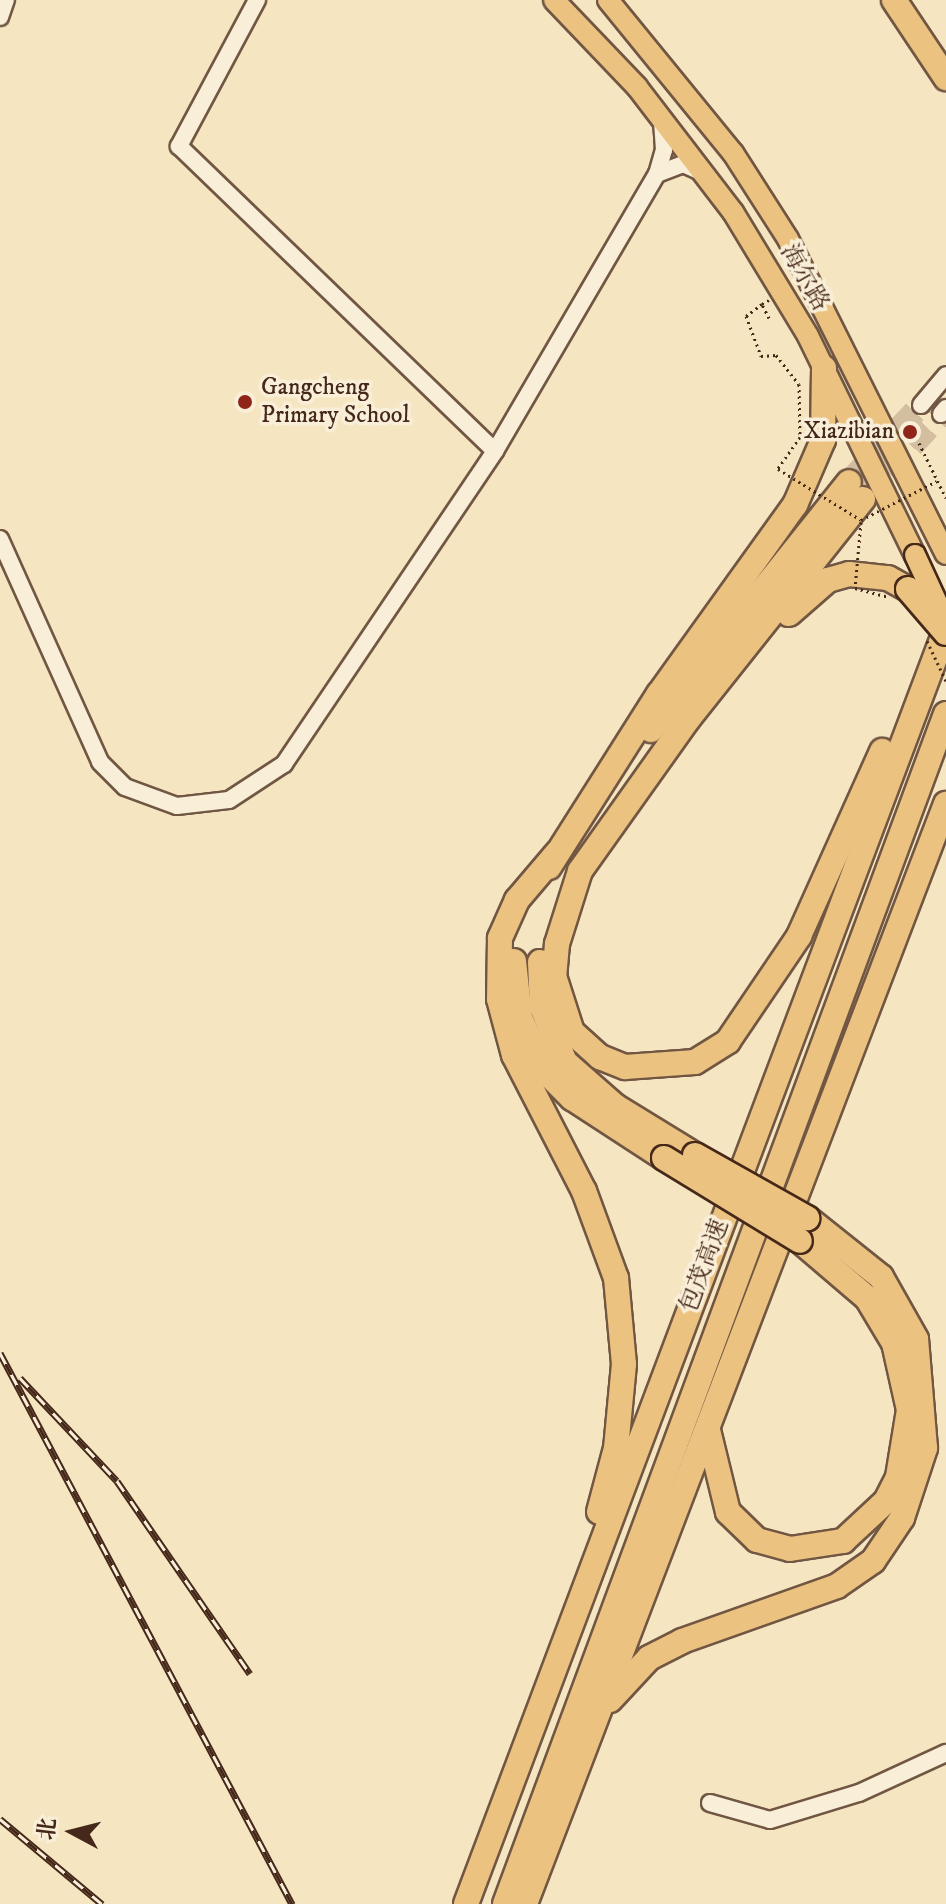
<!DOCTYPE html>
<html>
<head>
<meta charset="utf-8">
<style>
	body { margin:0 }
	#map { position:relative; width:946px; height:1904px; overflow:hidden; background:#f6e5c1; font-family:"IM FELL DW Pica","Noto Serif SC",serif }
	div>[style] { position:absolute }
	.highway-tunnel>* { height:24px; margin-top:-12px; transform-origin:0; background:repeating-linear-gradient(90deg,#d3bf9f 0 24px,transparent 0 36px) }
	.path>* { height:3px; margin-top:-1.5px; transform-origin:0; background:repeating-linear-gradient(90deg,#452819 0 2px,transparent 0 6px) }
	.roads { filter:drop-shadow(2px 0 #715743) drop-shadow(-2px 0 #715743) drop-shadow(0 2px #715743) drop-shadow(0 -2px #715743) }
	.minor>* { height:16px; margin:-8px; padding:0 8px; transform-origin:8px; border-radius:8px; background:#f9eed7 }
	.major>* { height:20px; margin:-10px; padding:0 10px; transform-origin:10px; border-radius:10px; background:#ebc280 }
	.highway>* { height:24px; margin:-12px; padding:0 12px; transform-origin:12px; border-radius:12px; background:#ebc280 }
	.rail>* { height:7px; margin-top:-3.5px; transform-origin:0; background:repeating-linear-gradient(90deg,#f9eed7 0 12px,#452819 0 24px); box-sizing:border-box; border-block:2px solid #452819 }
	.path-bridge>* { height:3px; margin-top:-1.5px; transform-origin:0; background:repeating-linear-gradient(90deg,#452819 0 2px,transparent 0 6px) }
	.bridges { filter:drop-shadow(2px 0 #452819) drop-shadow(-2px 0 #452819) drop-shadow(0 2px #452819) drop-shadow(0 -2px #452819) }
	.major-bridge>* { height:20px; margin:-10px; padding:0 10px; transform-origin:10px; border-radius:10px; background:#ebc280 }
	.highway-bridge>* { height:24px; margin:-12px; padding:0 12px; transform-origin:12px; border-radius:12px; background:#ebc280 }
	.dots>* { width:22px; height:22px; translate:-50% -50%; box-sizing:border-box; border:4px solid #f9eed7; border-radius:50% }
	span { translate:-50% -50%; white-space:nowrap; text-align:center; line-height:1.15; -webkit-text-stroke:7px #f9eed7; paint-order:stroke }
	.street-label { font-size:24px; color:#452819 }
	.poi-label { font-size:24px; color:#452819 }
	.left { translate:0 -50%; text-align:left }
	.right { translate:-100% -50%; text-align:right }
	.north { position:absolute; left:32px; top:1792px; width:80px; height:80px; -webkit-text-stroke:6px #f9eed7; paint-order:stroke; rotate:277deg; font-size:22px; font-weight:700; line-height:32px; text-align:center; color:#452819 }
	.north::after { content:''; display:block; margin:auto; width:28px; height:36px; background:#452819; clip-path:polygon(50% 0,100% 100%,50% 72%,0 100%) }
</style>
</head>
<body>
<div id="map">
	<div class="highway-tunnel">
		<div style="left:849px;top:482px;width:105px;rotate:-46.9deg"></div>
		<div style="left:863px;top:499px;width:115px;rotate:-47.5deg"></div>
	</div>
	<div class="path">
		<div style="left:762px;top:304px;width:20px;rotate:143deg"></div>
		<div style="left:746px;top:316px;width:43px;rotate:69.4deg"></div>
		<div style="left:761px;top:356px;width:15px;rotate:-4deg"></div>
		<div style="left:776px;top:355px;width:37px;rotate:52deg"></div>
		<div style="left:799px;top:384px;width:53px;rotate:88.9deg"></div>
		<div style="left:800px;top:437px;width:39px;rotate:125deg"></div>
		<div style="left:769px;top:318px;width:16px;rotate:-117deg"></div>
		<div style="left:762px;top:304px;width:8px;rotate:-30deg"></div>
		<div style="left:919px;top:443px;width:61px;rotate:63.9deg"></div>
	</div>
	<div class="roads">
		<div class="minor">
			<div style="left:257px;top:0;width:166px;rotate:118.1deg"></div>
			<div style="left:179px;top:146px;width:439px;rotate:44deg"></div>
			<div style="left:0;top:17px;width:18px;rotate:-71deg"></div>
			<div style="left:657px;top:174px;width:28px;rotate:-21deg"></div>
			<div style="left:683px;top:164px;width:22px;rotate:24deg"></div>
			<div style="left:921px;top:405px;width:39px;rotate:-50deg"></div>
			<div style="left:941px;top:414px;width:8px;rotate:-50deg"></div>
			<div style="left:0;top:539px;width:244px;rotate:65.8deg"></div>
			<div style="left:100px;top:762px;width:35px;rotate:45deg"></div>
			<div style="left:125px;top:787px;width:55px;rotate:20.1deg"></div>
			<div style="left:177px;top:806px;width:52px;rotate:-6.6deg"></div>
			<div style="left:229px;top:800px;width:66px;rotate:-33.2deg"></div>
			<div style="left:284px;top:764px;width:377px;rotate:-56deg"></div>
			<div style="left:495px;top:451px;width:321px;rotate:-59.7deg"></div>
			<div style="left:657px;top:174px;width:25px;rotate:-74deg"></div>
			<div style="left:664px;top:150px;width:29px;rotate:-94deg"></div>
			<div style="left:710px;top:1803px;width:62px;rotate:15.8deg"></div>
			<div style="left:770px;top:1820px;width:93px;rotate:-16.9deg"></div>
			<div style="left:859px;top:1793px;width:96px;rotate:-24.7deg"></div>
		</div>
		<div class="major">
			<div style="left:554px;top:0;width:120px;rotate:46.3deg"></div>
			<div style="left:637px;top:87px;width:158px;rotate:52.5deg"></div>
			<div style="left:733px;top:212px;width:145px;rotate:58.8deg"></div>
			<div style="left:808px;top:336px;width:244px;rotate:64deg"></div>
			<div style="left:608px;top:0;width:198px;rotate:50.8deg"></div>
			<div style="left:733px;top:153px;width:102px;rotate:57.4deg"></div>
			<div style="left:788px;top:239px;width:352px;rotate:63.4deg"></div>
		</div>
		<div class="highway">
			<div style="left:894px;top:0;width:94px;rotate:56.3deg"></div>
			<div style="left:863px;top:499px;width:281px;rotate:128.5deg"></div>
			<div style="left:688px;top:719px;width:186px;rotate:125.4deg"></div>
			<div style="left:580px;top:871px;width:77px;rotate:107.5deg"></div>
			<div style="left:557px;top:944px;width:32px;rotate:95deg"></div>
			<div style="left:554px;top:976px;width:59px;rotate:72.2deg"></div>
			<div style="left:572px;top:1032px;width:38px;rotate:42deg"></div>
			<div style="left:600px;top:1057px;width:27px;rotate:22deg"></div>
			<div style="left:625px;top:1067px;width:70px;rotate:-4.1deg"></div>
			<div style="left:695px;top:1062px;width:39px;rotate:-32deg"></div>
			<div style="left:728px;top:1041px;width:127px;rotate:-55.9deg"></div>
			<div style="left:799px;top:936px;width:203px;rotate:-65.8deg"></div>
			<div style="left:789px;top:614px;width:52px;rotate:-41.1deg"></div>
			<div style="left:828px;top:580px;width:22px;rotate:-16deg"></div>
			<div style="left:849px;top:574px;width:39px;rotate:6deg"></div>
			<div style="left:888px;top:578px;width:23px;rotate:29deg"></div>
			<div style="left:651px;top:730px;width:317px;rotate:-51.4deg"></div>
			<div style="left:557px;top:853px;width:62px;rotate:130.4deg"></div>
			<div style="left:517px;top:900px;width:42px;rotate:114.1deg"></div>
			<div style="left:500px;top:938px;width:61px;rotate:90.9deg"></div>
			<div style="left:499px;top:999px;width:58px;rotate:75deg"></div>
			<div style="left:514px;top:1055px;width:153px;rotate:62.8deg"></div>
			<div style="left:584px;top:1191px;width:93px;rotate:69.8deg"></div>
			<div style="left:616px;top:1278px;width:86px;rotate:84.7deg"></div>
			<div style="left:624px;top:1364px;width:84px;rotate:95.4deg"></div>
			<div style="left:616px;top:1448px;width:66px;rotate:104.9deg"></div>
			<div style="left:549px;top:867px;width:205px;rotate:-57.6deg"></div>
			<div style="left:659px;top:694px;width:233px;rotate:-54.3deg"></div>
			<div style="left:795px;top:505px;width:71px;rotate:-66.7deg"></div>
			<div style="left:823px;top:440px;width:72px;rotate:-89.2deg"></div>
			<div style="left:514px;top:961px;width:57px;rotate:84deg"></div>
			<div style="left:520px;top:1018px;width:60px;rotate:64.3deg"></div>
			<div style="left:546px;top:1072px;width:37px;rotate:45deg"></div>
			<div style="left:572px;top:1098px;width:110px;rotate:33.1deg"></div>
			<div style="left:540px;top:962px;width:45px;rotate:87.5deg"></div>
			<div style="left:542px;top:1007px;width:60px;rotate:67.3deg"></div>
			<div style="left:565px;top:1062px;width:67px;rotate:41.3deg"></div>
			<div style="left:615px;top:1106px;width:94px;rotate:31.5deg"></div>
			<div style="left:708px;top:1430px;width:84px;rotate:76.3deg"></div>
			<div style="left:728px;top:1512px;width:40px;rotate:44deg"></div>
			<div style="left:757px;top:1540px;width:34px;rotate:15deg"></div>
			<div style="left:790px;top:1549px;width:54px;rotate:-8.6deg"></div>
			<div style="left:843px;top:1541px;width:59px;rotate:-42.9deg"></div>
			<div style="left:886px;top:1501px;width:27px;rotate:-63deg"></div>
			<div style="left:898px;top:1477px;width:68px;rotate:-80.7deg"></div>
			<div style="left:909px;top:1410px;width:69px;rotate:-102.6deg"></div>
			<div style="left:894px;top:1343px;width:52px;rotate:-121deg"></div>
			<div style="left:867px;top:1298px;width:88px;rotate:-139.6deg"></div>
			<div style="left:610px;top:1700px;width:57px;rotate:-47.1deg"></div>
			<div style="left:649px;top:1658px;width:37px;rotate:-27deg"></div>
			<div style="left:682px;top:1641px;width:164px;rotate:-19.5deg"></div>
			<div style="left:837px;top:1586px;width:44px;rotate:-34.8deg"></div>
			<div style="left:873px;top:1561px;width:52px;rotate:-56deg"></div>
			<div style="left:902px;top:1518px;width:74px;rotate:-71.8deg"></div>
			<div style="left:925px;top:1448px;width:109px;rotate:-94.7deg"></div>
			<div style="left:916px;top:1339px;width:71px;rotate:-119.4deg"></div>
			<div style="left:881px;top:1277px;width:95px;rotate:-141.4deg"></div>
			<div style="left:466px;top:1904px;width:1362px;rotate:-69.37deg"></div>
			<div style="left:505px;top:1904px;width:1269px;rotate:-69.67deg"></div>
			<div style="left:525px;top:1904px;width:1178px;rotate:-69.06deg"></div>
		</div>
	</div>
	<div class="rail">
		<div style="left:0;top:1353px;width:624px;rotate:62.08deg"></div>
		<div style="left:20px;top:1378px;width:141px;rotate:46.7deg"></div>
		<div style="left:117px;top:1481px;width:234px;rotate:55.4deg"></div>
		<div style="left:0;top:1819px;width:133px;rotate:39.8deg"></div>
	</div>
	<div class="path-bridge">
		<div style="left:778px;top:469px;width:97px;rotate:31.6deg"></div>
		<div style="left:861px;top:520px;width:85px;rotate:-27.2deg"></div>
		<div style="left:861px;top:522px;width:66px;rotate:95.2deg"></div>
		<div style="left:855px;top:588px;width:34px;rotate:15deg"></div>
		<div style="left:927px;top:641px;width:44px;rotate:64.6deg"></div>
	</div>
	<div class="bridges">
		<div class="major-bridge">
			<div style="left:915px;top:555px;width:74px;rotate:65.2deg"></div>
		</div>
		<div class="highway-bridge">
			<div style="left:908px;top:589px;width:58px;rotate:49.2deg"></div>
			<div style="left:695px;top:1155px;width:129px;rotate:29.4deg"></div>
			<div style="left:664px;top:1158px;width:159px;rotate:31.4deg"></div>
		</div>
	</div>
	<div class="dots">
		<div style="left:245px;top:402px;background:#8f2418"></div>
		<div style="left:910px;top:432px;background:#8f2418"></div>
	</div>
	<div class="street-label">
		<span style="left:804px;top:278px;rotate:60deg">海尔路</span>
		<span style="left:705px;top:1266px;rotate:-70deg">包茂高速</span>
	</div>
	<div class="poi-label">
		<span class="left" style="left:261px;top:402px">Gangcheng<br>Primary School</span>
		<span class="right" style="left:894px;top:432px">Xiazibian</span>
	</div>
	<div class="north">北</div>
</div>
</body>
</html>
